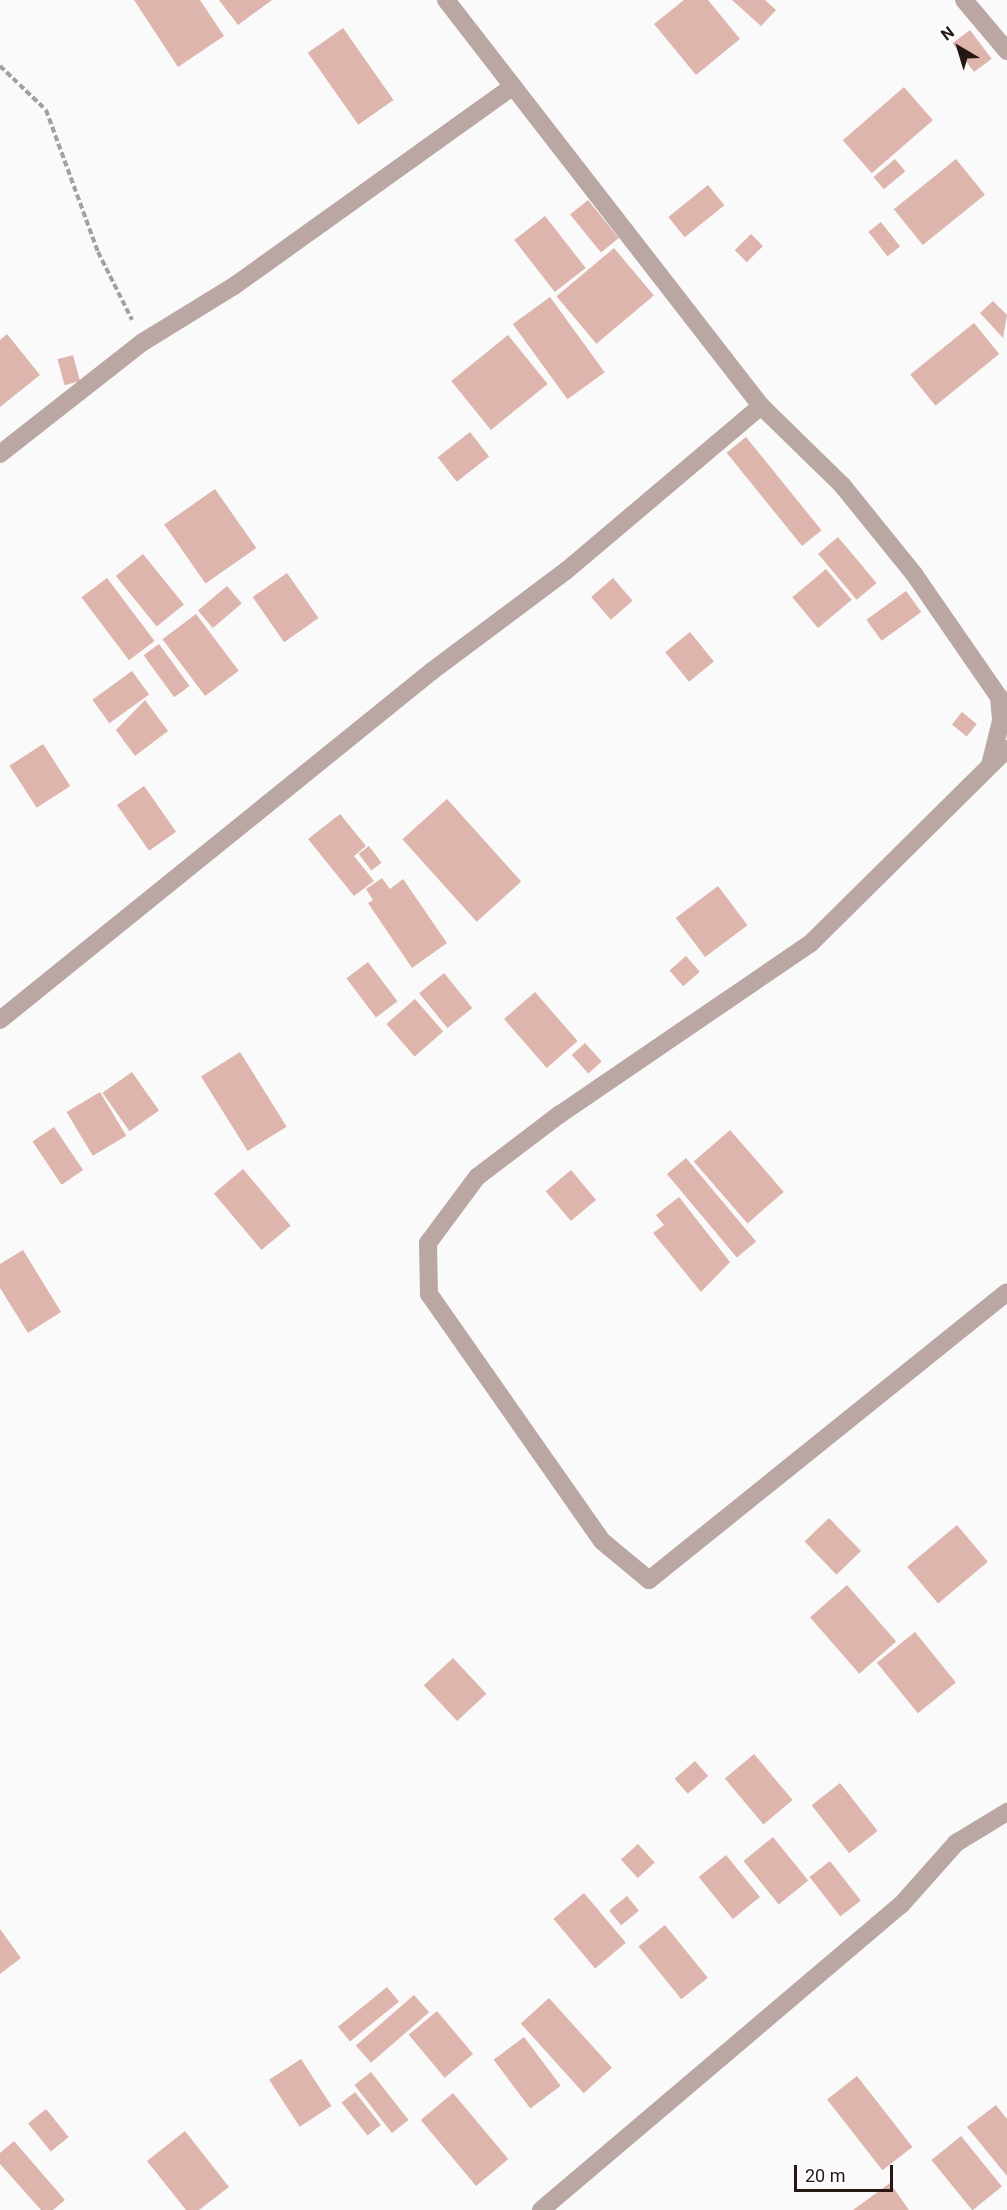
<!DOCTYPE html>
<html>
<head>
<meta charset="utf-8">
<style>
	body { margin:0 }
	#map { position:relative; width:1007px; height:2210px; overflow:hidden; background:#fafafa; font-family:Roboto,sans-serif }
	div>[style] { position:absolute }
	.building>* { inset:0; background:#deb5ac; transform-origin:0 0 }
	.path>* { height:4px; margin-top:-2px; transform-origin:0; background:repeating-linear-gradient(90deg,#a59f9d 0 6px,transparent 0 9px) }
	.street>* { height:18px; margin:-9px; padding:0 9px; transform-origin:9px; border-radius:9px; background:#baa7a3 }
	span { translate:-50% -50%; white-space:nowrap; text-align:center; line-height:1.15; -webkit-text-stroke:4.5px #fff; paint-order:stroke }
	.north { position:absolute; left:929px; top:18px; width:60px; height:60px; -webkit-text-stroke:4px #fff; paint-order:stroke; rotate:322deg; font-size:16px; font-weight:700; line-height:24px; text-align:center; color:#261714 }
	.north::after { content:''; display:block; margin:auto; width:21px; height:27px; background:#261714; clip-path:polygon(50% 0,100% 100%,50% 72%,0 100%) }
	.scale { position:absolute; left:794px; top:2165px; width:99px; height:27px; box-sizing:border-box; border:3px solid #261714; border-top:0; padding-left:8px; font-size:18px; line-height:21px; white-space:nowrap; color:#261714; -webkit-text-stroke:4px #fff; paint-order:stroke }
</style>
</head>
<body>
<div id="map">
	<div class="building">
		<div style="clip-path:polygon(134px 0,200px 0,224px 36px,178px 67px)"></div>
		<div style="clip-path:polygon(219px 0,272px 0,238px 25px)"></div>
		<div style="clip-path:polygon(684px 0,708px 0,740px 39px,696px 75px,654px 24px)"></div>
		<div style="clip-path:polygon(732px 0,765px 0,776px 10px,761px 26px)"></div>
		<div style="left:343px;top:28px;width:88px;height:43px;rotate:55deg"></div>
		<div style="left:970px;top:30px;width:36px;height:22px;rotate:53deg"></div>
		<div style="left:904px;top:87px;width:44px;height:81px;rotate:49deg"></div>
		<div style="left:895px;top:159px;width:16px;height:28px;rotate:50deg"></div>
		<div style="left:956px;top:159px;width:46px;height:80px;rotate:51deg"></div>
		<div style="left:708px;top:185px;width:26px;height:51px;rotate:51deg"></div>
		<div style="left:588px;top:200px;width:49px;height:23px;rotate:51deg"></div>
		<div style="left:545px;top:216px;width:66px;height:39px;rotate:52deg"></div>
		<div style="left:881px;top:222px;width:31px;height:16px;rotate:52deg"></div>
		<div style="left:751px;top:234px;width:17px;height:23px;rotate:45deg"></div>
		<div style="left:614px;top:248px;width:62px;height:75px;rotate:50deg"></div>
		<div style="left:550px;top:297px;width:93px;height:46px;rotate:54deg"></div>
		<div style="clip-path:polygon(993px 301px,1007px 315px,1003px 338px,980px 313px)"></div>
		<div style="left:974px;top:323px;width:40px;height:82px;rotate:51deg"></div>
		<div style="clip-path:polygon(7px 334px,40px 375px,0 407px,0 340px)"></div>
		<div style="left:508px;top:335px;width:63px;height:73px;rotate:51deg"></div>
		<div style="left:73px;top:355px;width:27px;height:16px;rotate:75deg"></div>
		<div style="left:470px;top:432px;width:31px;height:41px;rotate:52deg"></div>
		<div style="left:746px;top:437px;width:120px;height:25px;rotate:51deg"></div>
		<div style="left:215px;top:489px;width:72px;height:62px;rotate:55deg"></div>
		<div style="left:838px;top:537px;width:60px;height:26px;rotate:50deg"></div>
		<div style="left:143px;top:554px;width:65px;height:35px;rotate:51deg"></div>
		<div style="left:826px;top:569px;width:40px;height:44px;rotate:50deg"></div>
		<div style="left:287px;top:573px;width:55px;height:42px;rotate:55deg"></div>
		<div style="left:107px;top:578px;width:79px;height:32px;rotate:53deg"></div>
		<div style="left:613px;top:578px;width:30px;height:29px;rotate:49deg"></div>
		<div style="left:227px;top:586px;width:23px;height:38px;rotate:50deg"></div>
		<div style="left:906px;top:591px;width:26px;height:49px;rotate:54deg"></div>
		<div style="left:196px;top:614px;width:71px;height:42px;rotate:53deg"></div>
		<div style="left:690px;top:632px;width:38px;height:32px;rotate:51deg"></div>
		<div style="left:159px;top:644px;width:52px;height:19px;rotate:54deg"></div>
		<div style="left:132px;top:671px;width:29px;height:49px;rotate:54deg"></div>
		<div style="clip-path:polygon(145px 700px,168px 731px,135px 756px,116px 730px)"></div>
		<div style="left:962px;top:712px;width:19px;height:16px;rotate:39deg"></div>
		<div style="left:43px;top:744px;width:50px;height:40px;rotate:57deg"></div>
		<div style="left:144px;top:786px;width:56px;height:33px;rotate:55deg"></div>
		<div style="left:447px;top:799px;width:111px;height:60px;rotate:48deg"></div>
		<div style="clip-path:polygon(340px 814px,366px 846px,354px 856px,374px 881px,354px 896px,308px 839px)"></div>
		<div style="left:369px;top:846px;width:21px;height:13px;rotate:53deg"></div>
		<div style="clip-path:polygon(382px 878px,390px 889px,403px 879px,447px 943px,412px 968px,368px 903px,373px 900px,366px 889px)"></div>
		<div style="left:718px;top:886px;width:49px;height:53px;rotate:53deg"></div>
		<div style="left:686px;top:956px;width:21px;height:22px;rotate:49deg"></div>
		<div style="left:368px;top:962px;width:49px;height:27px;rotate:53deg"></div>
		<div style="left:444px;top:973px;width:45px;height:32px;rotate:51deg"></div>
		<div style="left:535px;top:992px;width:65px;height:41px;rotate:49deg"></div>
		<div style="left:415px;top:999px;width:43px;height:38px;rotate:49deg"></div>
		<div style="left:585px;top:1043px;width:25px;height:18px;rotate:48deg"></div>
		<div style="left:240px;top:1052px;width:88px;height:46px;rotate:58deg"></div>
		<div style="left:132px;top:1072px;width:47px;height:36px;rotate:55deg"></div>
		<div style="left:100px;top:1092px;width:51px;height:39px;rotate:59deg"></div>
		<div style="left:54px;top:1127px;width:52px;height:26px;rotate:56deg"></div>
		<div style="left:730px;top:1130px;width:82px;height:48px;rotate:49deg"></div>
		<div style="left:686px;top:1158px;width:109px;height:25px;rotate:50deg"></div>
		<div style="left:243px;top:1169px;width:74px;height:38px;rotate:50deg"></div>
		<div style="left:571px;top:1170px;width:39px;height:33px;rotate:50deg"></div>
		<div style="clip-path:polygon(679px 1197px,730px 1262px,701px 1292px,653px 1233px,664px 1225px,656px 1215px)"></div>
		<div style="clip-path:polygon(23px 1250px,61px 1312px,28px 1333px,0 1288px,0 1264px)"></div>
		<div style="left:829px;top:1518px;width:46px;height:34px;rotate:46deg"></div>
		<div style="left:957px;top:1525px;width:48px;height:65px;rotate:50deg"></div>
		<div style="left:847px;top:1585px;width:75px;height:49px;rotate:49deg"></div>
		<div style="left:915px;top:1632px;width:65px;height:49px;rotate:51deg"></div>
		<div style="left:453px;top:1658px;width:49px;height:40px;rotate:47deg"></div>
		<div style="left:754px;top:1754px;width:60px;height:38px;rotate:50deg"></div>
		<div style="left:695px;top:1761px;width:20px;height:27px;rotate:49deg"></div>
		<div style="left:840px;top:1783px;width:61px;height:36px;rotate:52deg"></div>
		<div style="left:773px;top:1837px;width:56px;height:38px;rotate:51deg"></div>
		<div style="left:638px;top:1844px;width:25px;height:23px;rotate:48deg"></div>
		<div style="left:726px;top:1855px;width:54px;height:35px;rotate:51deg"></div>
		<div style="left:830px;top:1861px;width:50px;height:26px;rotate:52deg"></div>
		<div style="left:584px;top:1893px;width:65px;height:40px;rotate:50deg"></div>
		<div style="left:627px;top:1896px;width:19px;height:23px;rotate:51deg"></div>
		<div style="left:665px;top:1925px;width:68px;height:34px;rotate:51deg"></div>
		<div style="clip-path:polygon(0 1929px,21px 1958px,0 1974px)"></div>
		<div style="left:387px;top:1987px;width:19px;height:63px;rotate:51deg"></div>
		<div style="left:414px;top:1995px;width:23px;height:77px;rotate:49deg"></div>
		<div style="left:549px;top:1998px;width:94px;height:38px;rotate:48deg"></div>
		<div style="left:437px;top:2011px;width:56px;height:37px;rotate:50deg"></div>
		<div style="left:524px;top:2037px;width:61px;height:38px;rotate:53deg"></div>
		<div style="left:301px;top:2059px;width:56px;height:38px;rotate:57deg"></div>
		<div style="left:371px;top:2072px;width:61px;height:21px;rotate:52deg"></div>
		<div style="left:857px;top:2076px;width:90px;height:38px;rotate:52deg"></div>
		<div style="left:355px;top:2092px;width:42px;height:17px;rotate:52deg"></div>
		<div style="left:453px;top:2093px;width:86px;height:42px;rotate:50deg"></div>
		<div style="clip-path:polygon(996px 2105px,1007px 2119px,1007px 2176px,967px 2127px)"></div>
		<div style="left:46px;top:2109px;width:36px;height:23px;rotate:51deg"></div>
		<div style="clip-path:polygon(185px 2131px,229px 2187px,199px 2210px,186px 2210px,147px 2161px)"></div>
		<div style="left:961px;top:2136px;width:65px;height:38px;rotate:51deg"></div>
		<div style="clip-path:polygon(14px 2141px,65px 2200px,53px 2210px,41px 2210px,0 2164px,0 2153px)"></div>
		<div style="clip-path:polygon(890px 2183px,909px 2210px,853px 2210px)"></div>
	</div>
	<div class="path">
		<div style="left:0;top:66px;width:64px;rotate:43.7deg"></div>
		<div style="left:46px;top:110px;width:151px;rotate:69.9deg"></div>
		<div style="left:98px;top:252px;width:76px;rotate:63.4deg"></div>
	</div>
	<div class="street">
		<div style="left:446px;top:0;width:514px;rotate:52.19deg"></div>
		<div style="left:761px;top:406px;width:113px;rotate:44.3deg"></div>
		<div style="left:842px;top:485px;width:114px;rotate:51deg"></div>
		<div style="left:914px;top:574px;width:150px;rotate:55.4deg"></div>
		<div style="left:999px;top:697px;width:24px;rotate:85deg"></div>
		<div style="left:1001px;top:721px;width:45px;rotate:104deg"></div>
		<div style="left:964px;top:0;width:67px;rotate:49.9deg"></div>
		<div style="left:0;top:454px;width:182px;rotate:-38.1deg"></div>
		<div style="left:143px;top:342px;width:107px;rotate:-31.6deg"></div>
		<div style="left:234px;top:286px;width:343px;rotate:-35.6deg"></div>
		<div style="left:1007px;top:749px;width:276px;rotate:135.3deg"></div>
		<div style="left:811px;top:943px;width:304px;rotate:145.7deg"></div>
		<div style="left:560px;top:1114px;width:104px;rotate:142.8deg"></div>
		<div style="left:477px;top:1177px;width:82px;rotate:126.6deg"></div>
		<div style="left:428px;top:1243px;width:51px;rotate:88.9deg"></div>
		<div style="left:429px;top:1294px;width:302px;rotate:55deg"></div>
		<div style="left:602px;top:1541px;width:61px;rotate:39.7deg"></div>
		<div style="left:649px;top:1580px;width:459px;rotate:-38.8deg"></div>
		<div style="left:0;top:1020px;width:555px;rotate:-38.93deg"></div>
		<div style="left:432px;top:671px;width:169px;rotate:-36.8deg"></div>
		<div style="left:567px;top:570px;width:254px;rotate:-40.2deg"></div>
		<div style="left:541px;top:2210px;width:472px;rotate:-40.3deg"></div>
		<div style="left:901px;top:1905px;width:83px;rotate:-48.4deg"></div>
		<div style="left:956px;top:1843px;width:60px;rotate:-31.3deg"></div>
	</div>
	<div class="north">N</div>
	<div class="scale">20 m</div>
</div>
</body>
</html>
